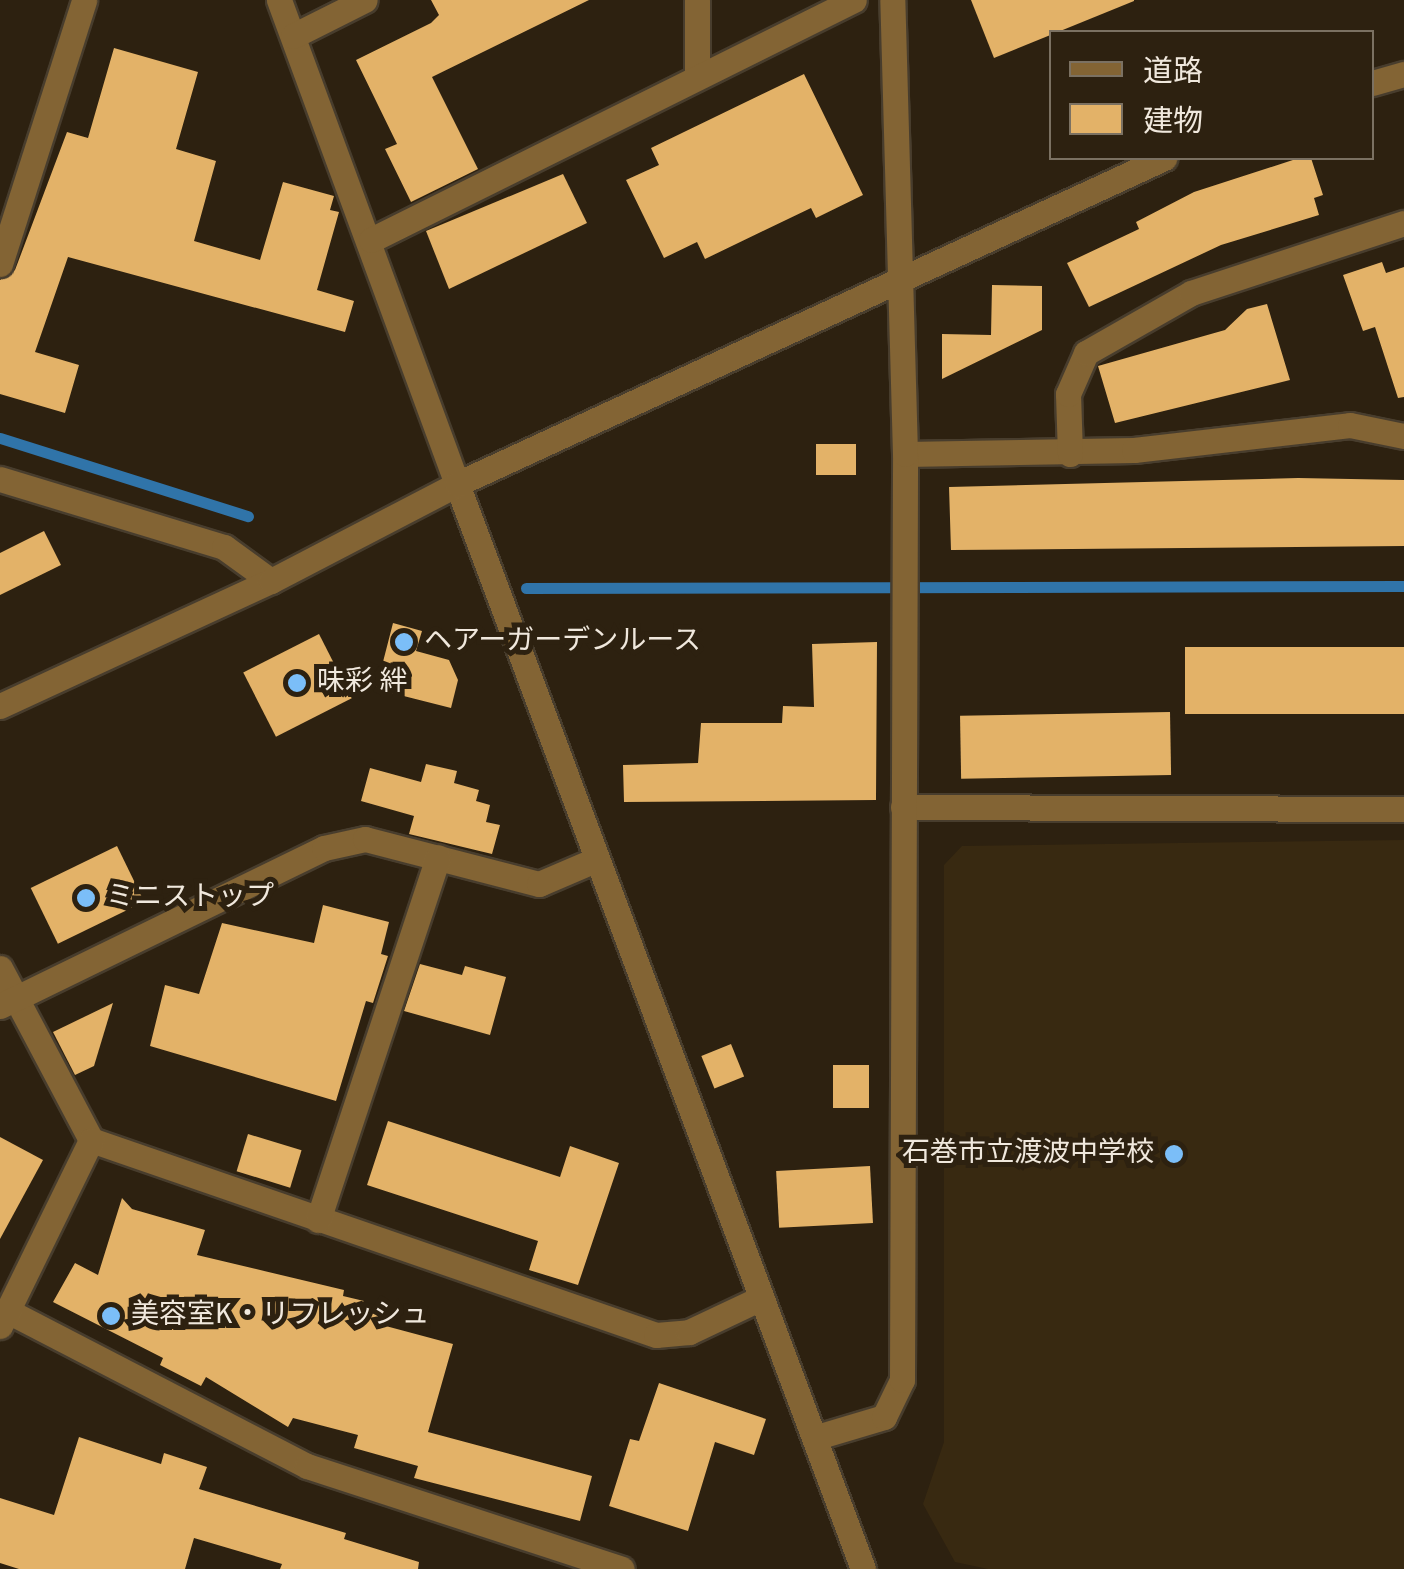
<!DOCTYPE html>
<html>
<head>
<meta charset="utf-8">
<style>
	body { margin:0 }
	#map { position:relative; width:1404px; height:1569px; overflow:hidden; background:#2d2110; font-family:Overpass,"Noto Sans JP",sans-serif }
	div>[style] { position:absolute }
	.built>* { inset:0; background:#382911 }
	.stream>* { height:11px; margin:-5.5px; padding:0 5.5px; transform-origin:5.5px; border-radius:5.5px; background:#3074a9 }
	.building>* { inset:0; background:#e3b268; transform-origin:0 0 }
	.roads { filter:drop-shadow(2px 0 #483d2d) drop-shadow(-2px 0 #483d2d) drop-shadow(0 2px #483d2d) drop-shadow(0 -2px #483d2d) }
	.minor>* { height:25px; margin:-12.5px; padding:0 12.5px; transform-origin:12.5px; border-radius:12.5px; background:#836434 }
	.tertiary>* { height:25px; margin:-12.5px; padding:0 12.5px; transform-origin:12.5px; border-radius:12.5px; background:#836434 }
	.dots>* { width:28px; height:28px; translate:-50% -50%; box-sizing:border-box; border:5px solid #2d2110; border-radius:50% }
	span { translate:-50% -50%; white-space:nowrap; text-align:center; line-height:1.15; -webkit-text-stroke:10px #2d2110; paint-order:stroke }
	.poi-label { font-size:28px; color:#f0e8dd }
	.left { translate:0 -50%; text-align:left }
	.right { translate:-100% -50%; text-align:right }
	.legend { position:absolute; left:1049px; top:30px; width:325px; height:130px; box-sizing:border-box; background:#2d2110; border:2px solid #7b7162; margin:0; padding:12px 18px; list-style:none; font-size:30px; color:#f0e8dd }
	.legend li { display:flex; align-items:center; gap:20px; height:50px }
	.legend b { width:50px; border:2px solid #7b7162 }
</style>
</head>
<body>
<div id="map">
	<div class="built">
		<div style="clip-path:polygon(1404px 840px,1404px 1569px,988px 1569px,955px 1562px,923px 1504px,944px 1442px,944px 865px,962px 846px)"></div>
	</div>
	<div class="stream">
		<div style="left:0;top:438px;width:260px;rotate:17.5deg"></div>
		<div style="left:526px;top:588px;width:878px;rotate:-0.13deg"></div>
	</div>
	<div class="building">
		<div style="clip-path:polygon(431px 0,589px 0,432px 77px,478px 169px,411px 202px,385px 149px,397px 144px,356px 60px,431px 23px,439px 15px)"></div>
		<div style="clip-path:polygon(971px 0,1134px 0,1134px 1px,994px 58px)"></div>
		<div style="clip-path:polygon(114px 48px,198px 72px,176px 149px,216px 161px,194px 241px,260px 260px,283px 182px,334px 196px,330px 210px,339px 212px,317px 290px,354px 301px,345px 332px,68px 257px,35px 352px,79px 365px,65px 413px,0 394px,0 280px,15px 270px,67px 132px,88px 138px)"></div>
		<div style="clip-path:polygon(804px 74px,863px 195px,816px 218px,811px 208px,705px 259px,697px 242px,664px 258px,626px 180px,659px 165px,651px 148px)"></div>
		<div style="clip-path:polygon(1299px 158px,1311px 158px,1323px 195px,1314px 198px,1319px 215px,1221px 245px,1089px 307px,1067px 263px,1139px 229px,1136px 222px,1194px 192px)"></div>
		<div style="clip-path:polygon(563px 174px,587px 223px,449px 289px,426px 231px)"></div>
		<div style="clip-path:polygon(1382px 262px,1386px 273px,1404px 267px,1404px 397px,1398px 398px,1375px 327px,1363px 331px,1343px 275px)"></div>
		<div style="clip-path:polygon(992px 285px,1042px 286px,1042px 330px,942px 379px,942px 334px,991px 335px)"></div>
		<div style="clip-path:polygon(1267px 304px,1290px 380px,1115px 423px,1098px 366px,1225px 330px,1247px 309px)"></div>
		<div style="left:816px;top:444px;width:40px;height:31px"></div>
		<div style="clip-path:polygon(1298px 478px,1404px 480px,1404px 546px,951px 550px,949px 487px)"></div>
		<div style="clip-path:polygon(44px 531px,61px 565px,0 595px,0 553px)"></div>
		<div style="clip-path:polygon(393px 623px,422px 631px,416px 651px,449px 660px,458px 680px,451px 708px,376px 689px)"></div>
		<div style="left:319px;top:634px;width:72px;height:85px;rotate:63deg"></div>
		<div style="clip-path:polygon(877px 642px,876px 800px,624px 802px,623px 765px,698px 763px,701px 723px,782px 723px,783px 706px,814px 707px,812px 644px)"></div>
		<div style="left:1185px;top:647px;width:219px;height:67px"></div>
		<div style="left:1170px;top:712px;width:63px;height:210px;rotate:89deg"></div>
		<div style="clip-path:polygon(426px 764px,457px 771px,454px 783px,479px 790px,476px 801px,490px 805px,486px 822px,500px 825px,492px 854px,409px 834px,414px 816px,361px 801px,370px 768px,421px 782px)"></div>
		<div style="left:117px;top:846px;width:62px;height:96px;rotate:64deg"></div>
		<div style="clip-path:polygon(323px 905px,389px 922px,381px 954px,388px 956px,373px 1003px,366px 1001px,336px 1101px,150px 1046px,165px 985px,199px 994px,222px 923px,314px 943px)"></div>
		<div style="clip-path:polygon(420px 964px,462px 975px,465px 966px,506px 977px,490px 1035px,404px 1011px)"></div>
		<div style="clip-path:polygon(113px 1003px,94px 1066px,75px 1075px,53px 1032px)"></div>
		<div style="left:731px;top:1044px;width:35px;height:32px;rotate:68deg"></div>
		<div style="left:833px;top:1065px;width:36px;height:43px"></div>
		<div style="clip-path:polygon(388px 1121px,560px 1177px,570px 1146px,619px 1163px,578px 1285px,529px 1270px,538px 1241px,367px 1185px)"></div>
		<div style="left:248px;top:1134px;width:56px;height:39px;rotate:17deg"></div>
		<div style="clip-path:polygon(0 1137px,43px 1160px,0 1239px)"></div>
		<div style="left:870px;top:1166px;width:57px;height:94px;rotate:87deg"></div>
		<div style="clip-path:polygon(122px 1198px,132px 1209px,205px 1230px,197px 1255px,344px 1290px,343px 1296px,364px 1301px,362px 1307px,386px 1313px,382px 1325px,453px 1344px,428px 1432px,592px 1476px,580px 1521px,414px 1478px,418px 1466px,354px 1448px,358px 1435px,293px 1418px,288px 1427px,206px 1377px,201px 1386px,160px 1365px,163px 1358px,53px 1302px,75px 1263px,98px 1275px)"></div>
		<div style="clip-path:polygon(659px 1383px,766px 1419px,754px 1455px,715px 1442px,688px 1531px,609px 1506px,630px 1439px,639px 1441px)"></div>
		<div style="clip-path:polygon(79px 1437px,161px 1464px,164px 1453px,207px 1467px,199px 1489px,346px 1533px,344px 1539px,419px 1562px,418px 1569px,280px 1569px,282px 1564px,194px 1538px,185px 1569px,19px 1569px,0 1563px,0 1498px,54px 1515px)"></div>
	</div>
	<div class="roads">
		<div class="minor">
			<div style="left:279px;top:0;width:516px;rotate:69.81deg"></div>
			<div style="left:293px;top:36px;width:80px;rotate:-26.6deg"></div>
			<div style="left:697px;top:76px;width:76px;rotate:-90deg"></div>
			<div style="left:371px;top:240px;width:539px;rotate:-26.42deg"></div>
			<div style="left:0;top:264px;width:277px;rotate:-72.3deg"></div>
			<div style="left:905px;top:454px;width:229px;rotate:-1deg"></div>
			<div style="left:1134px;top:450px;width:217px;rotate:-6.6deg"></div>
			<div style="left:1350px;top:425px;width:55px;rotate:11.5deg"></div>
			<div style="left:1070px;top:454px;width:60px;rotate:-91.9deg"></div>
			<div style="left:1068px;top:394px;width:45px;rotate:-66.3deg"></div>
			<div style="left:1086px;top:353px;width:121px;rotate:-29.7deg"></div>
			<div style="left:1191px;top:293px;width:224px;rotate:-18.2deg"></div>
			<div style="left:0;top:479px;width:234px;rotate:16.9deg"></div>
			<div style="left:224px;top:547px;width:58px;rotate:35.9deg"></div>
			<div style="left:903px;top:807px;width:501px;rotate:0.23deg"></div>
			<div style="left:0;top:968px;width:195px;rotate:62.1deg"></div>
			<div style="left:91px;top:1140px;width:598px;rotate:19.04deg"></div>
			<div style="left:656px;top:1335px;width:33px;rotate:-5deg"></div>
			<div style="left:689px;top:1332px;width:80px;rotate:-25.3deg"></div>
			<div style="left:0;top:1006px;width:360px;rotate:-26deg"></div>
			<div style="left:324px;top:848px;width:42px;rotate:-12.4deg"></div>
			<div style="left:365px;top:839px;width:180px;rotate:14.5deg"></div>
			<div style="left:539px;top:884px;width:61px;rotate:-23.2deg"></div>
			<div style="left:318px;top:1220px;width:382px;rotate:-71.7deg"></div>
			<div style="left:6px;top:1310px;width:339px;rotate:27.4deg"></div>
			<div style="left:307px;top:1466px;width:331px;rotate:18.1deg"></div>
			<div style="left:0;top:1326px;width:207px;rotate:-63.9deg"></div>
			<div style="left:817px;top:1437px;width:70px;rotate:-16.6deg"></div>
			<div style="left:884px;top:1417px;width:41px;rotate:-64.1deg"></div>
			<div style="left:902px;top:1380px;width:926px;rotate:-89.81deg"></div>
			<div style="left:905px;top:454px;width:454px;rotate:-91.6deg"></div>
		</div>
		<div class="tertiary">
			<div style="left:1372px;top:83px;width:33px;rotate:-16deg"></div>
			<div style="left:457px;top:484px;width:1158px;rotate:69.48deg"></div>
			<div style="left:0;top:706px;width:298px;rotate:-24.8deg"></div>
			<div style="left:271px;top:581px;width:210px;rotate:-27.5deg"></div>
			<div style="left:457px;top:484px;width:779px;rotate:-24.75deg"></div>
		</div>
	</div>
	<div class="dots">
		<div style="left:404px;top:642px;background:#7bbef8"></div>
		<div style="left:297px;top:683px;background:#7bbef8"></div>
		<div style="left:86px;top:898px;background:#7bbef8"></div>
		<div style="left:1174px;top:1154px;background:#7bbef8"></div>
		<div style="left:111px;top:1316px;background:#7bbef8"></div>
	</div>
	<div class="poi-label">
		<span class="left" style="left:424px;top:642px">ヘアーガーデンルース</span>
		<span class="left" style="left:317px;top:683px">味彩 絆</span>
		<span class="left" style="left:106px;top:898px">ミニストップ</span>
		<span class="right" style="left:1154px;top:1154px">石巻市立渡波中学校</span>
		<span class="left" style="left:131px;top:1316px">美容室K・リフレッシュ</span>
	</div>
	<ul class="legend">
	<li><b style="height:12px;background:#836434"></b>道路</li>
	<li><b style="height:28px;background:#e3b268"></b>建物</li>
	</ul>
</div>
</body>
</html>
